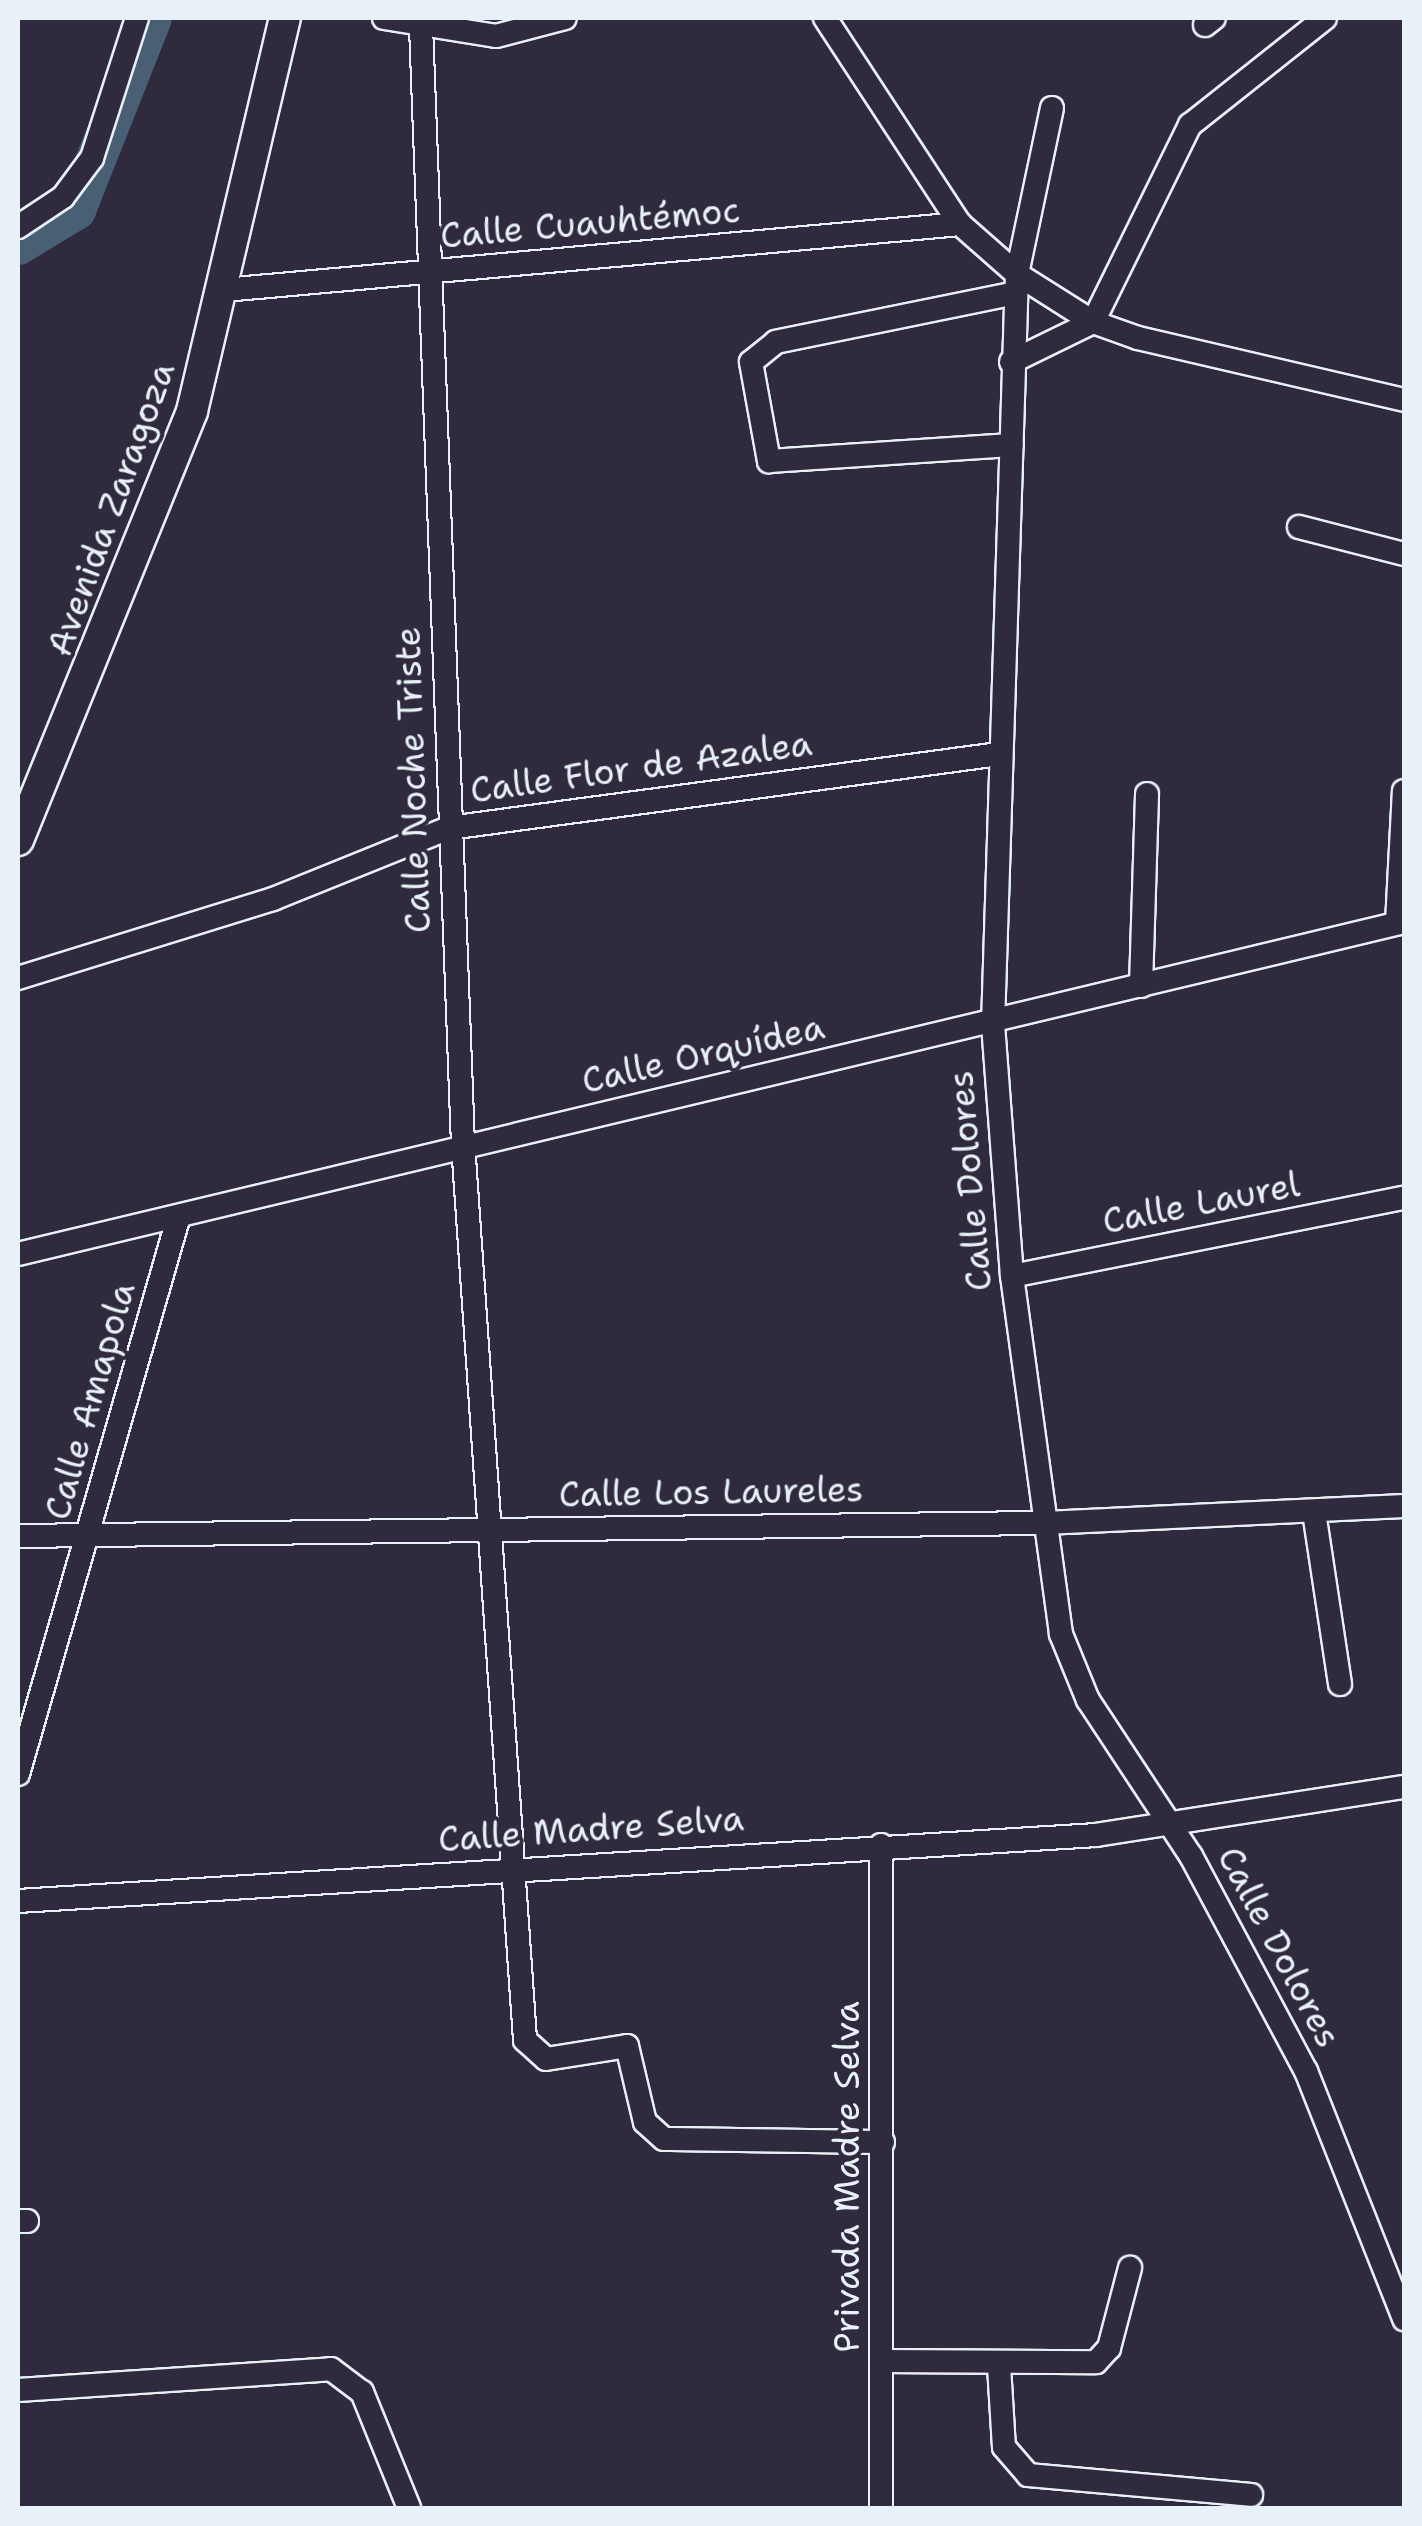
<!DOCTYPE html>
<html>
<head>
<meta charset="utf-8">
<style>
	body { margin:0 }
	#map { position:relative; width:1422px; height:2526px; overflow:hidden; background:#2f2a3d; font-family:"Shantell Sans",sans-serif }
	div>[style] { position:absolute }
	.river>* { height:40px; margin:-20px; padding:0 20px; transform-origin:20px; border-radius:20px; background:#496074 }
	.roads { filter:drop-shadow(2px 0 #e8f1f8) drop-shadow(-2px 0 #e8f1f8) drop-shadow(0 2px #e8f1f8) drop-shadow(0 -2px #e8f1f8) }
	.minor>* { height:22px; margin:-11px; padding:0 11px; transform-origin:11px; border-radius:11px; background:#2f2a3d }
	.major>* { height:30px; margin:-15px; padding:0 15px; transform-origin:15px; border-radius:15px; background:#2f2a3d }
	span { translate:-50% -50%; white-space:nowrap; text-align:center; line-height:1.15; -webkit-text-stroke:8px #2f2a3d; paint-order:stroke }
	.street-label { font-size:35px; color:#e8f1f8 }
	.frame { position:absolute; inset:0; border:20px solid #e8f1f8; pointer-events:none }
</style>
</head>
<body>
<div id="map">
	<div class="river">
		<div style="left:18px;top:245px;width:68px;rotate:-31.1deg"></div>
		<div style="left:76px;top:210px;width:206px;rotate:-68.4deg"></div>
	</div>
	<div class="roads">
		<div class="minor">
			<div style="left:384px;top:18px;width:113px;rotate:9.1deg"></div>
			<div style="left:496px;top:36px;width:71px;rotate:-14.6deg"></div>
			<div style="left:825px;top:18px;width:246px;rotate:56.8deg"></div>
			<div style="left:960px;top:224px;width:76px;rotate:41.3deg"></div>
			<div style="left:1017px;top:274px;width:750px;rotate:91.83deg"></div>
			<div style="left:993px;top:1024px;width:253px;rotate:85.7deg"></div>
			<div style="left:1012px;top:1276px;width:361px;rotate:82.2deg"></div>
			<div style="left:1061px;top:1634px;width:71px;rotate:67.8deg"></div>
			<div style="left:1088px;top:1700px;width:187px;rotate:56.6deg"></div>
			<div style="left:1191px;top:1856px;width:244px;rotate:61.9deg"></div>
			<div style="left:1306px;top:2071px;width:267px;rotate:68.4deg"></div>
			<div style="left:1205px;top:25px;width:11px;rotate:-38deg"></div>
			<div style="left:421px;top:26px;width:1119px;rotate:87.85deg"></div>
			<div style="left:463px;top:1144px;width:898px;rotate:86.04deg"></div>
			<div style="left:525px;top:2040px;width:28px;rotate:42deg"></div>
			<div style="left:546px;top:2059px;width:82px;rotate:-9.1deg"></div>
			<div style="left:627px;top:2046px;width:78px;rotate:76.7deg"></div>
			<div style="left:645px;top:2122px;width:25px;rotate:42deg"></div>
			<div style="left:664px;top:2139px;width:219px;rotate:0.8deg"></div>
			<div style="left:1052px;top:108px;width:170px;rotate:101.9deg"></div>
			<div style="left:1017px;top:274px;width:90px;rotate:32.3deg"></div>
			<div style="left:1093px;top:322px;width:48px;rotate:19.6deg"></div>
			<div style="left:1138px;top:338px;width:273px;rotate:13.1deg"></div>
			<div style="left:18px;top:227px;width:54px;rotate:-33.7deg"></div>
			<div style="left:63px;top:197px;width:49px;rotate:-53.4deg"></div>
			<div style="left:92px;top:158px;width:147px;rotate:-72.2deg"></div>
			<div style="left:224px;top:290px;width:739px;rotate:-5.12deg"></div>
			<div style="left:1011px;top:294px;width:240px;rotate:168.5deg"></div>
			<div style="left:776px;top:342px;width:32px;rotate:141deg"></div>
			<div style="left:751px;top:362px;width:101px;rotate:79.7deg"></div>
			<div style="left:769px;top:461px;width:243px;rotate:-3.8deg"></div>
			<div style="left:1011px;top:362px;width:91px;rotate:-26deg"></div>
			<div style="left:1093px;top:322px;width:220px;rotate:-63.8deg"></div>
			<div style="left:1190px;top:125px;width:172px;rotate:-38.4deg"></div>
			<div style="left:1299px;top:527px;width:108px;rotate:14.4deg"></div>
			<div style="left:1397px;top:923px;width:132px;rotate:-87deg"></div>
			<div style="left:18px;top:978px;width:267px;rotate:-17.2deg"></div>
			<div style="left:273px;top:899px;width:190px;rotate:-22deg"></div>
			<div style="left:449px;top:828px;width:555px;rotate:-7.66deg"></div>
			<div style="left:1141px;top:986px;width:192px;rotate:-88.2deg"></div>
			<div style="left:18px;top:1254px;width:1425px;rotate:-13.47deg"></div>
			<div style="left:1012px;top:1276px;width:400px;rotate:-11.3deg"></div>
			<div style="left:1314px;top:1512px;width:174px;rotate:81.4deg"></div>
			<div style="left:18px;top:1536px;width:1027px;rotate:-0.73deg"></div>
			<div style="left:1045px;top:1523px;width:359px;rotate:-2.7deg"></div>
			<div style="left:18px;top:1774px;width:578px;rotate:-73.92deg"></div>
			<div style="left:881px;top:1845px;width:663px;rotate:90deg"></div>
			<div style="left:18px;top:1901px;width:1080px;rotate:-3.5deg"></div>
			<div style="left:1096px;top:1835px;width:312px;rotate:-8.9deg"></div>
			<div style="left:18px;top:2221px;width:9px"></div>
			<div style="left:881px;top:2361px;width:215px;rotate:0.3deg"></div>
			<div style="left:1096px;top:2362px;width:19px;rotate:-47deg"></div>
			<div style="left:1109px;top:2348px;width:83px;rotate:-75.3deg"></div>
			<div style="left:999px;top:2366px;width:81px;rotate:86.5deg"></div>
			<div style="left:1004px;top:2447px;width:37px;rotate:49deg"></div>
			<div style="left:1028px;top:2475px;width:224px;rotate:5.1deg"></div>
			<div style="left:18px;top:2390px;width:314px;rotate:-3.8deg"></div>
			<div style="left:331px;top:2369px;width:39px;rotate:37deg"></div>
			<div style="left:362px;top:2392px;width:125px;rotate:67.9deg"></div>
		</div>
		<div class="major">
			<div style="left:18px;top:840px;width:463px;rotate:-67.9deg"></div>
			<div style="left:192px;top:411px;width:404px;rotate:-76.7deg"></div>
		</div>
	</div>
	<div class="street-label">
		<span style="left:590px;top:223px;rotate:-5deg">Calle Cuauhtémoc</span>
		<span style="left:111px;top:509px;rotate:-70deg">Avenida Zaragoza</span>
		<span style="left:641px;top:767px;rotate:-8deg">Calle Flor de Azalea</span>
		<span style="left:413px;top:780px;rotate:-92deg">Calle Noche Triste</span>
		<span style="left:703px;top:1054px;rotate:-13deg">Calle Orquídea</span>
		<span style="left:970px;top:1181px;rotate:-95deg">Calle Dolores</span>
		<span style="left:1201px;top:1203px;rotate:-11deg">Calle Laurel</span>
		<span style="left:90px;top:1401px;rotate:-74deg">Calle Amapola</span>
		<span style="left:711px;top:1492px;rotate:-1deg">Calle Los Laureles</span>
		<span style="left:591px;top:1829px;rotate:-4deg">Calle Madre Selva</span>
		<span style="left:1279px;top:1947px;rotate:62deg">Calle Dolores</span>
		<span style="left:847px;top:2177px;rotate:-90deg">Privada Madre Selva</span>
	</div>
	<div class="frame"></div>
</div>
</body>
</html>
